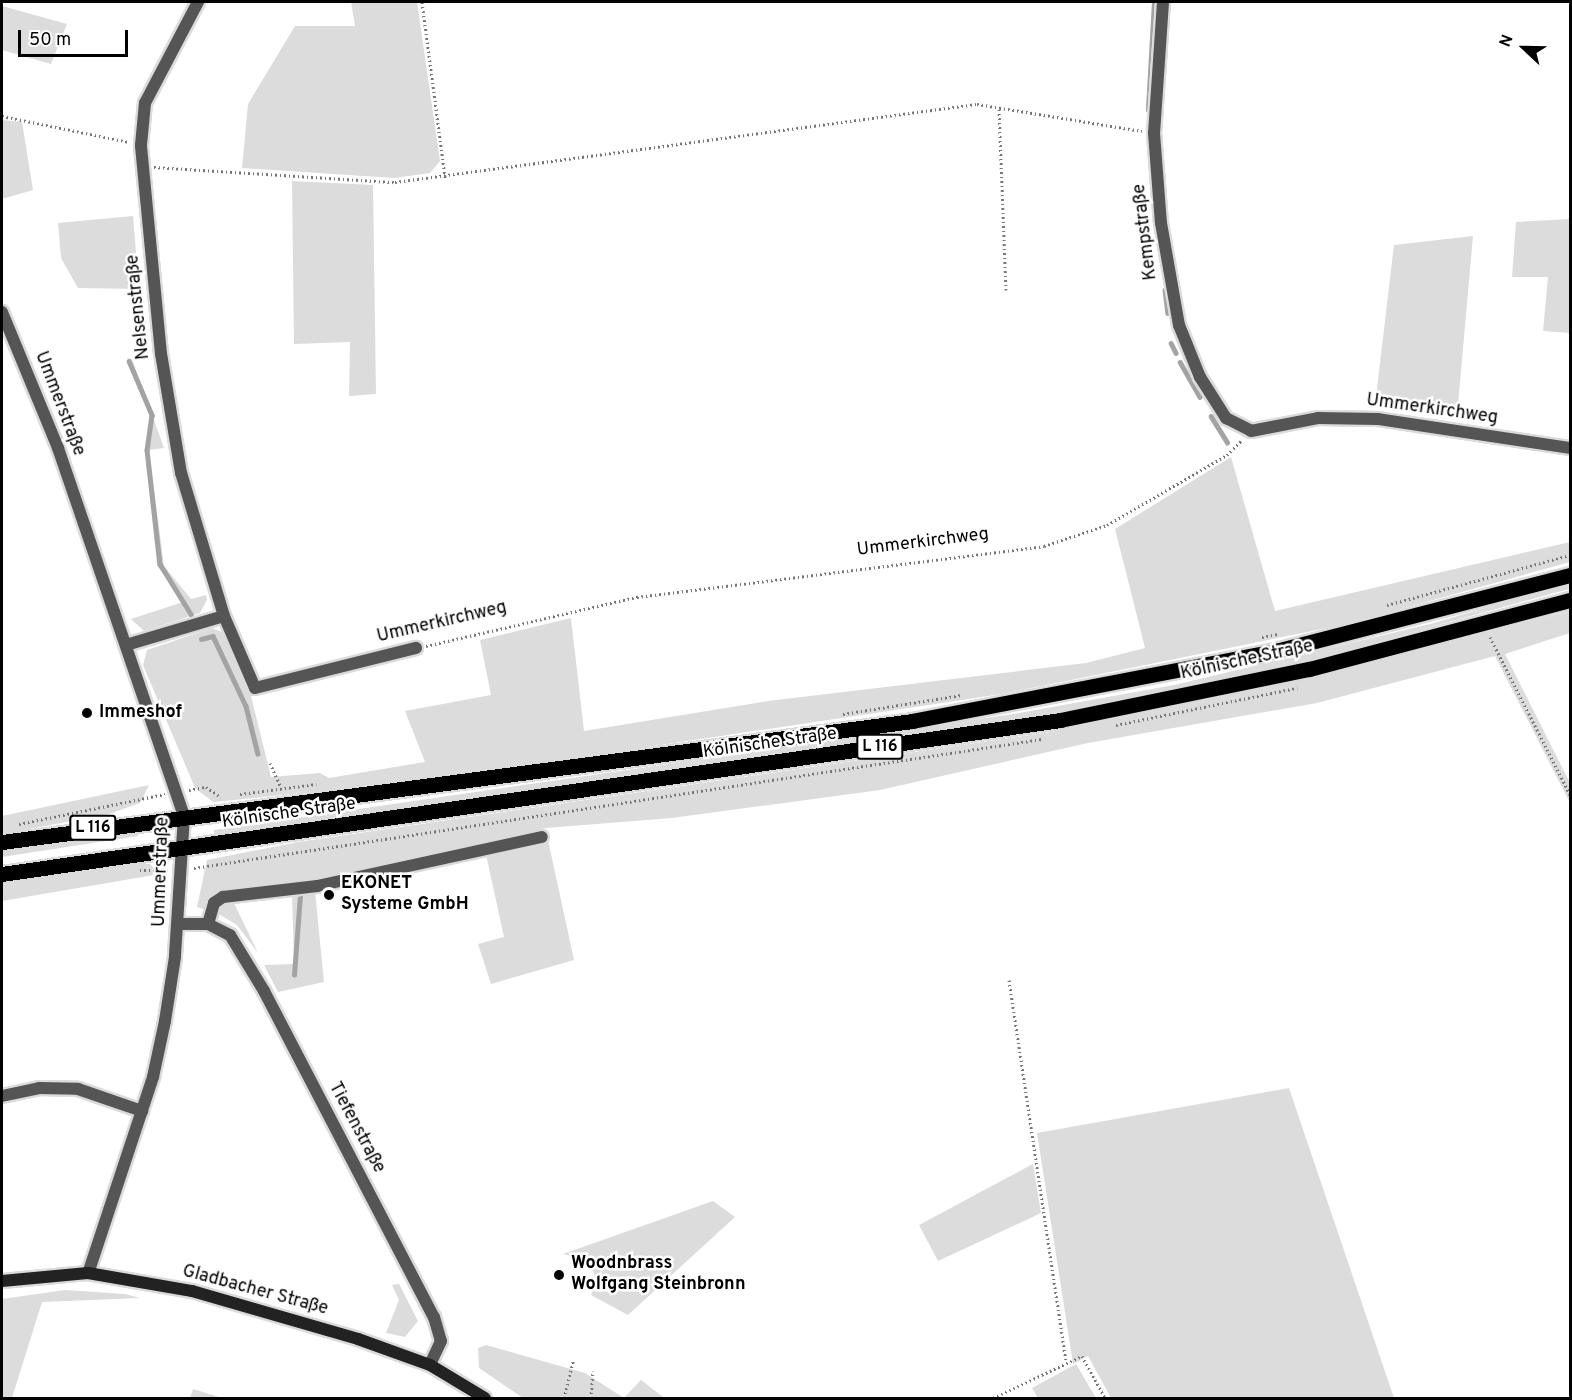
<!DOCTYPE html>
<html>
<head>
<meta charset="utf-8">
<style>
	body { margin:0 }
	#map { position:relative; width:1572px; height:1400px; overflow:hidden; background:#fff; font-family:Overpass,sans-serif }
	div>[style] { position:absolute }
	.green>* { inset:0; background:#dcdcdc; transform-origin:0 0 }
	.stream>* { height:4.5px; margin:-2.25px; padding:0 2.25px; transform-origin:2.25px; border-radius:2.25px; background:#a3a3a3 }
	.path>* { height:3px; margin-top:-1.5px; transform-origin:0; background:repeating-linear-gradient(90deg,#777 0 1.5px,transparent 0 4.5px) }
	.roads { filter:drop-shadow(2px 0 #dbdbdb) drop-shadow(-2px 0 #dbdbdb) drop-shadow(0 2px #dbdbdb) drop-shadow(0 -2px #dbdbdb) }
	.street>* { height:12px; margin:-6px; padding:0 6px; transform-origin:6px; border-radius:6px; background:#555 }
	.secondary>* { height:12px; margin:-6px; padding:0 6px; transform-origin:6px; border-radius:6px; background:#222 }
	.primary>* { height:15px; margin:-7.5px; padding:0 7.5px; transform-origin:7.5px; border-radius:7.5px; background:#000 }
	.dots>* { width:16px; height:16px; translate:-50% -50%; box-sizing:border-box; border:3px solid #fff; border-radius:50% }
	span { translate:-50% -50%; white-space:nowrap; text-align:center; line-height:1.15; -webkit-text-stroke:5px #fff; paint-order:stroke }
	.shield-label span { padding:2px 4px; background:#fff; border:2px solid; border-radius:4px; -webkit-text-stroke-width:0 }
	.shield-label { font-size:16px; color:#000; font-weight:700 }
	.street-label { font-size:18px; color:#000 }
	.poi-label { font-size:18px; color:#000; font-weight:700 }
	.left { translate:0 -50%; text-align:left }
	.frame { position:absolute; inset:0; border:3px solid #000; pointer-events:none }
	.north { position:absolute; left:1494px; top:18px; width:60px; height:60px; -webkit-text-stroke:4px #fff; paint-order:stroke; rotate:292deg; font-size:16px; font-weight:700; line-height:24px; text-align:center; color:#000 }
	.north::after { content:''; display:block; margin:auto; width:21px; height:27px; background:#000; clip-path:polygon(50% 0,100% 100%,50% 72%,0 100%) }
	.scale { position:absolute; left:18px; top:30px; width:110px; height:27px; box-sizing:border-box; border:3px solid #000; border-top:0; padding-left:8px; font-size:18px; line-height:21px; white-space:nowrap; color:#000; -webkit-text-stroke:4px #fff; paint-order:stroke }
</style>
</head>
<body>
<div id="map">
	<div class="green">
		<div style="clip-path:polygon(351px 2px,417px 2px,440px 161px,430px 173px,394px 178px,242px 168px,248px 104px,295px 26px,355px 26px)"></div>
		<div style="clip-path:polygon(1152px 2px,1156px 2px,1151px 112px,1146px 112px)"></div>
		<div style="clip-path:polygon(2px 6px,67px 24px,51px 64px,2px 50px)"></div>
		<div style="clip-path:polygon(2px 120px,22px 122px,33px 190px,2px 199px)"></div>
		<div style="clip-path:polygon(292px 181px,373px 185px,376px 394px,349px 396px,350px 342px,294px 344px)"></div>
		<div style="clip-path:polygon(133px 216px,139px 289px,78px 288px,61px 258px,58px 223px)"></div>
		<div style="clip-path:polygon(1570px 219px,1570px 333px,1543px 331px,1548px 277px,1512px 277px,1516px 222px)"></div>
		<div style="clip-path:polygon(1473px 236px,1457px 416px,1375px 405px,1394px 245px)"></div>
		<div style="clip-path:polygon(127px 358px,132px 359px,164px 448px,149px 450px,164px 566px,191px 599px,206px 595px,207px 600px,200px 613px,144px 631px,131px 619px,183px 602px,157px 565px,145px 451px,150px 417px)"></div>
		<div style="left:1182px;top:360px;width:41px;height:4px;rotate:61deg"></div>
		<div style="clip-path:polygon(1213px 414px,1229px 442px,1227px 447px,1209px 416px)"></div>
		<div style="clip-path:polygon(1231px 457px,1275px 611px,1570px 542px,1570px 562px,1347px 624px,1002px 694px,427px 780px,234px 800px,213px 802px,195px 788px,143px 665px,147px 650px,212px 628px,222px 632px,249px 688px,271px 777px,320px 773px,329px 778px,425px 762px,405px 711px,491px 695px,480px 640px,571px 618px,584px 731px,768px 701px,1086px 663px,1145px 648px,1115px 529px)"></div>
		<div style="clip-path:polygon(1570px 583px,1570px 589px,1558px 592px,1304px 662px,1017px 720px,214px 834px,214px 830px,1019px 713px,1174px 685px,1430px 624px)"></div>
		<div style="clip-path:polygon(1570px 611px,1570px 633px,1505px 654px,1570px 783px,1570px 803px,1495px 656px,1317px 703px,1088px 743px,880px 790px,672px 818px,546px 828px,313px 882px,231px 891px,213px 896px,206px 910px,197px 907px,207px 860px,298px 842px,1051px 732px,1302px 680px)"></div>
		<div style="clip-path:polygon(149px 785px,140px 803px,109px 814px,2px 834px,2px 816px)"></div>
		<div style="clip-path:polygon(139px 832px,138px 836px,2px 857px,2px 852px)"></div>
		<div style="clip-path:polygon(548px 840px,574px 960px,491px 984px,478px 944px,504px 937px,485px 850px)"></div>
		<div style="clip-path:polygon(130px 864px,150px 864px,160px 874px,2px 901px,2px 882px)"></div>
		<div style="clip-path:polygon(315px 891px,324px 982px,278px 992px,264px 965px,294px 964px,292px 894px)"></div>
		<div style="clip-path:polygon(233px 901px,258px 953px,237px 925px,217px 913px,221px 905px)"></div>
		<div style="clip-path:polygon(1289px 1088px,1394px 1398px,1111px 1398px,1088px 1356px,1073px 1364px,1037px 1133px)"></div>
		<div style="clip-path:polygon(1033px 1164px,1041px 1213px,938px 1261px,919px 1225px)"></div>
		<div style="clip-path:polygon(713px 1201px,735px 1217px,628px 1315px,591px 1295px,597px 1282px,589px 1261px,563px 1254px)"></div>
		<div style="clip-path:polygon(399px 1284px,418px 1321px,405px 1337px,386px 1333px,399px 1300px,392px 1285px)"></div>
		<div style="clip-path:polygon(65px 1290px,125px 1294px,140px 1298px,42px 1302px,12px 1398px,2px 1398px,2px 1299px)"></div>
		<div style="clip-path:polygon(486px 1345px,585px 1373px,624px 1398px,641px 1380px,663px 1397px,662px 1398px,523px 1398px,479px 1368px,478px 1348px)"></div>
		<div style="clip-path:polygon(1076px 1364px,1096px 1398px,1038px 1398px,1032px 1388px)"></div>
		<div style="clip-path:polygon(193px 1389px,222px 1398px,190px 1398px)"></div>
	</div>
	<div class="stream">
		<div style="left:1148px;top:110px;width:108px;rotate:-86.8deg"></div>
		<div style="left:1165px;top:290px;width:23px;rotate:83deg"></div>
		<div style="left:1171px;top:343px;width:11px;rotate:63deg"></div>
		<div style="left:129px;top:361px;width:59px;rotate:66.9deg"></div>
		<div style="left:152px;top:415px;width:35px;rotate:98deg"></div>
		<div style="left:147px;top:450px;width:115px;rotate:83.5deg"></div>
		<div style="left:160px;top:564px;width:59px;rotate:58.2deg"></div>
		<div style="left:1180px;top:362px;width:40px;rotate:60.3deg"></div>
		<div style="left:1211px;top:416px;width:31px;rotate:58deg"></div>
		<div style="left:201px;top:639px;width:12px;rotate:-14deg"></div>
		<div style="left:213px;top:636px;width:77px;rotate:64.8deg"></div>
		<div style="left:246px;top:706px;width:49px;rotate:76deg"></div>
		<div style="left:294px;top:975px;width:79px;rotate:-85.7deg"></div>
	</div>
	<div class="path">
		<div style="left:422px;top:2px;width:177px;rotate:82.5deg"></div>
		<div style="left:999px;top:109px;width:181px;rotate:87.8deg"></div>
		<div style="left:2px;top:116px;width:130px;rotate:11.6deg"></div>
		<div style="left:154px;top:167px;width:241px;rotate:3.6deg"></div>
		<div style="left:395px;top:182px;width:587px;rotate:-7.63deg"></div>
		<div style="left:977px;top:104px;width:167px;rotate:9.3deg"></div>
		<div style="left:1387px;top:605px;width:190px;rotate:-15.3deg"></div>
		<div style="left:1262px;top:637px;width:17px;rotate:-10deg"></div>
		<div style="left:1490px;top:637px;width:177px;rotate:63.1deg"></div>
		<div style="left:426px;top:646px;width:217px;rotate:-13.1deg"></div>
		<div style="left:637px;top:597px;width:410px;rotate:-7.1deg"></div>
		<div style="left:1044px;top:546px;width:66px;rotate:-18.4deg"></div>
		<div style="left:1107px;top:525px;width:139px;rotate:-30.3deg"></div>
		<div style="left:1227px;top:455px;width:20px;rotate:-45deg"></div>
		<div style="left:843px;top:714px;width:120px;rotate:-9.1deg"></div>
		<div style="left:1116px;top:725px;width:185px;rotate:-11.6deg"></div>
		<div style="left:270px;top:763px;width:27px;rotate:66deg"></div>
		<div style="left:189px;top:790px;width:17px;rotate:-10deg"></div>
		<div style="left:206px;top:787px;width:18px;rotate:34deg"></div>
		<div style="left:240px;top:794px;width:77px;rotate:-7.5deg"></div>
		<div style="left:19px;top:824px;width:149px;rotate:-11.6deg"></div>
		<div style="left:194px;top:868px;width:858px;rotate:-8.65deg"></div>
		<div style="left:140px;top:870px;width:29px"></div>
		<div style="left:1009px;top:980px;width:386px;rotate:81.5deg"></div>
		<div style="left:564px;top:1398px;width:38px;rotate:-76deg"></div>
		<div style="left:591px;top:1398px;width:27px;rotate:-86deg"></div>
		<div style="left:993px;top:1398px;width:98px;rotate:-25.3deg"></div>
		<div style="left:1082px;top:1356px;width:48px;rotate:61.3deg"></div>
	</div>
	<div class="roads">
		<div class="street">
			<div style="left:1163px;top:2px;width:131px;rotate:93.9deg"></div>
			<div style="left:1154px;top:133px;width:90px;rotate:85.6deg"></div>
			<div style="left:1161px;top:223px;width:104px;rotate:80deg"></div>
			<div style="left:1179px;top:325px;width:56px;rotate:68deg"></div>
			<div style="left:1200px;top:377px;width:49px;rotate:57.6deg"></div>
			<div style="left:1226px;top:418px;width:28px;rotate:27deg"></div>
			<div style="left:1251px;top:431px;width:68px;rotate:-11deg"></div>
			<div style="left:1318px;top:418px;width:60px;rotate:1deg"></div>
			<div style="left:1378px;top:419px;width:194px;rotate:8.6deg"></div>
			<div style="left:2px;top:312px;width:147px;rotate:67.6deg"></div>
			<div style="left:58px;top:448px;width:389px;rotate:71.1deg"></div>
			<div style="left:184px;top:816px;width:141px;rotate:93.7deg"></div>
			<div style="left:175px;top:957px;width:65px;rotate:98.9deg"></div>
			<div style="left:165px;top:1021px;width:57px;rotate:102.1deg"></div>
			<div style="left:153px;top:1077px;width:206px;rotate:108.3deg"></div>
			<div style="left:224px;top:616px;width:78px;rotate:66.7deg"></div>
			<div style="left:255px;top:688px;width:166px;rotate:-14deg"></div>
			<div style="left:126px;top:645px;width:102px;rotate:-16.5deg"></div>
			<div style="left:224px;top:616px;width:149px;rotate:-106.7deg"></div>
			<div style="left:181px;top:473px;width:121px;rotate:-99.5deg"></div>
			<div style="left:161px;top:354px;width:210px;rotate:-95.5deg"></div>
			<div style="left:141px;top:145px;width:42px;rotate:-84.6deg"></div>
			<div style="left:145px;top:103px;width:114px;rotate:-62.3deg"></div>
			<div style="left:179px;top:924px;width:29px"></div>
			<div style="left:208px;top:924px;width:25px;rotate:27deg"></div>
			<div style="left:230px;top:935px;width:66px;rotate:58.7deg"></div>
			<div style="left:264px;top:991px;width:368px;rotate:62.5deg"></div>
			<div style="left:434px;top:1317px;width:25px;rotate:74deg"></div>
			<div style="left:441px;top:1341px;width:26px;rotate:115deg"></div>
			<div style="left:208px;top:924px;width:22px;rotate:-74deg"></div>
			<div style="left:214px;top:903px;width:11px;rotate:-34deg"></div>
			<div style="left:223px;top:897px;width:95px;rotate:-6.7deg"></div>
			<div style="left:317px;top:886px;width:230px;rotate:-12.3deg"></div>
			<div style="left:2px;top:1096px;width:38px;rotate:-12deg"></div>
			<div style="left:39px;top:1088px;width:39px;rotate:1deg"></div>
			<div style="left:78px;top:1089px;width:68px;rotate:19deg"></div>
		</div>
		<div class="secondary">
			<div style="left:2px;top:1281px;width:86px;rotate:-5.3deg"></div>
			<div style="left:88px;top:1273px;width:106px;rotate:9.8deg"></div>
			<div style="left:192px;top:1291px;width:173px;rotate:16.1deg"></div>
			<div style="left:358px;top:1339px;width:77px;rotate:19.9deg"></div>
			<div style="left:430px;top:1365px;width:64px;rotate:31deg"></div>
		</div>
		<div class="primary">
			<div style="left:2px;top:842px;width:918px;rotate:-7.57deg"></div>
			<div style="left:912px;top:721px;width:371px;rotate:-10.9deg"></div>
			<div style="left:1276px;top:651px;width:304px;rotate:-14.5deg"></div>
			<div style="left:2px;top:874px;width:1069px;rotate:-8.28deg"></div>
			<div style="left:1060px;top:720px;width:254px;rotate:-11.6deg"></div>
			<div style="left:1309px;top:669px;width:270px;rotate:-14.8deg"></div>
		</div>
	</div>
	<div class="dots">
		<div style="left:87px;top:713px;background:#000"></div>
		<div style="left:329px;top:895px;background:#000"></div>
		<div style="left:559px;top:1275px;background:#000"></div>
	</div>
	<div class="shield-label">
		<span style="left:880px;top:747px">L 116</span>
		<span style="left:93px;top:828px">L 116</span>
	</div>
	<div class="street-label">
		<span style="left:1146px;top:232px;rotate:-97deg">Kempstraße</span>
		<span style="left:139px;top:307px;rotate:-96deg">Nelsenstraße</span>
		<span style="left:59px;top:404px;rotate:69deg">Ummerstraße</span>
		<span style="left:1432px;top:410px;rotate:8deg">Ummerkirchweg</span>
		<span style="left:923px;top:543px;rotate:-7deg">Ummerkirchweg</span>
		<span style="left:442px;top:623px;rotate:-13deg">Ummerkirchweg</span>
		<span style="left:1247px;top:661px;rotate:-12deg">Kölnische Straße</span>
		<span style="left:770px;top:744px;rotate:-8deg">Kölnische Straße</span>
		<span style="left:289px;top:814px;rotate:-8deg">Kölnische Straße</span>
		<span style="left:162px;top:872px;rotate:-88deg">Ummerstraße</span>
		<span style="left:356px;top:1128px;rotate:62deg">Tiefenstraße</span>
		<span style="left:255px;top:1291px;rotate:15deg">Gladbacher Straße</span>
	</div>
	<div class="poi-label">
		<span class="left" style="left:99px;top:713px">Immeshof</span>
		<span class="left" style="left:341px;top:895px">EKONET<br>Systeme GmbH</span>
		<span class="left" style="left:571px;top:1275px">Woodnbrass<br>Wolfgang Steinbronn</span>
	</div>
	<div class="frame"></div>
	<div class="north">N</div>
	<div class="scale">50 m</div>
</div>
</body>
</html>
